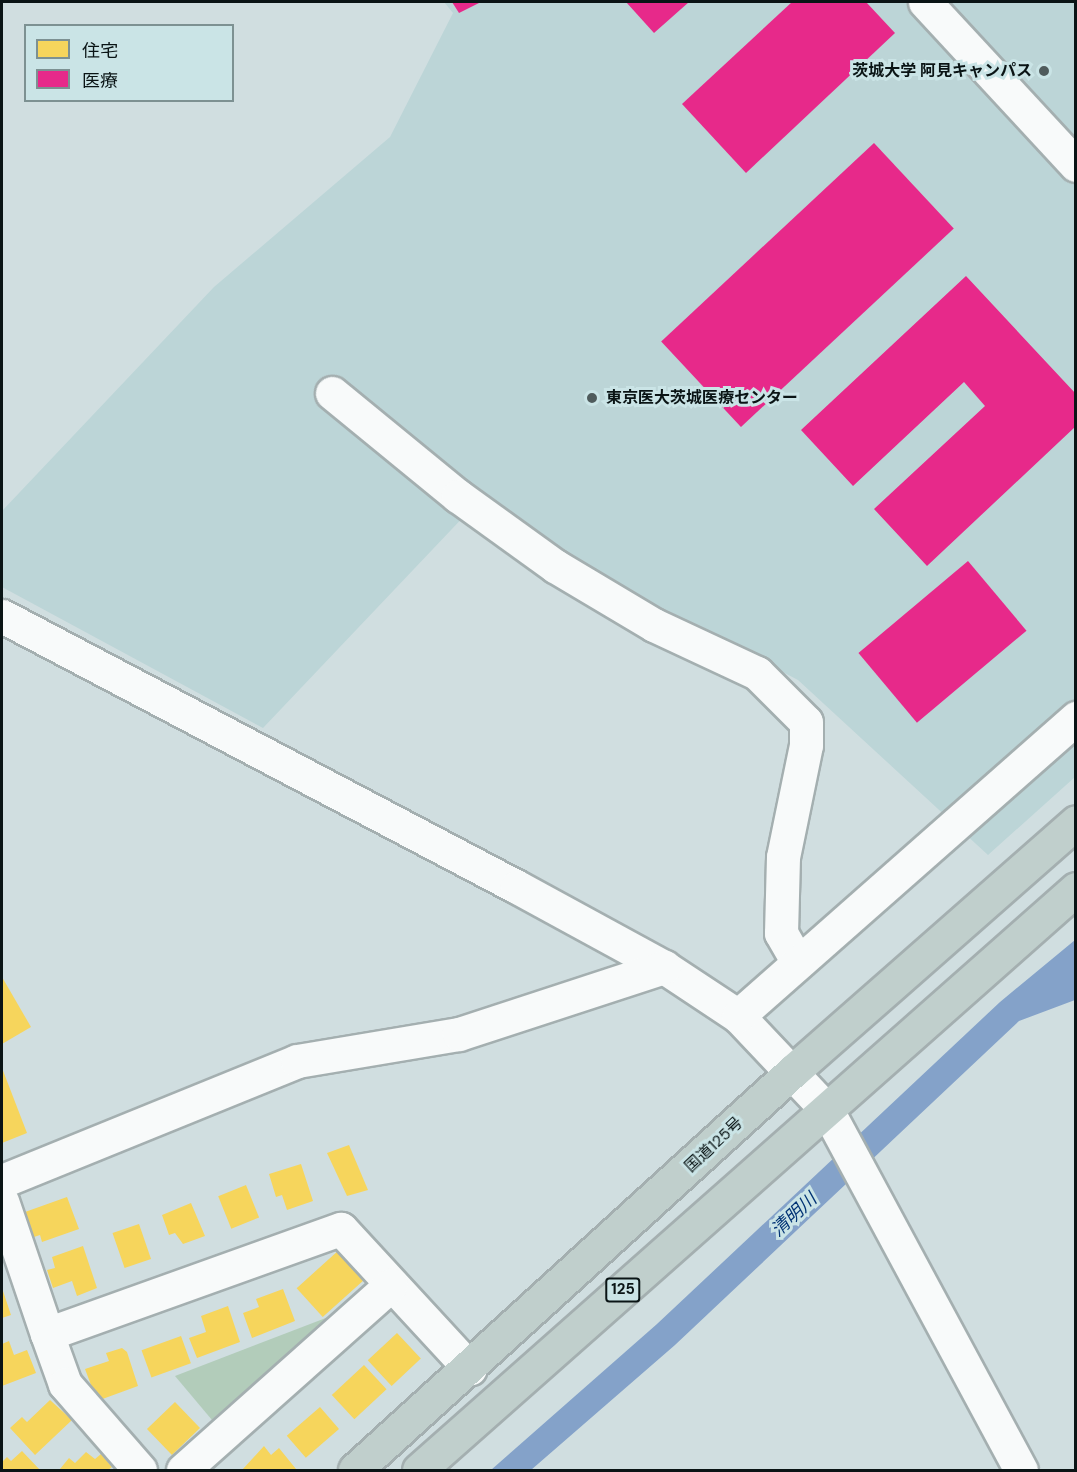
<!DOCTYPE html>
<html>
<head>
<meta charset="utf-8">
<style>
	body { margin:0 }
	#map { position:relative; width:1077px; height:1472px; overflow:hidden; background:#d0dee0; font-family:"DM Sans","Noto Sans JP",sans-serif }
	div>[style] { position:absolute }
	.built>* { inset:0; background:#bcd5d7 }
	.green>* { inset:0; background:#b2ccba }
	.water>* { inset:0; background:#84a2c9 }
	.homes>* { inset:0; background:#f6d55c; transform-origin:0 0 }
	.health>* { inset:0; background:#e7298a; transform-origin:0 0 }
	.roads { filter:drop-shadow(2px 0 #a4afb0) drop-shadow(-2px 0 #a4afb0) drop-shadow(0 2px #a4afb0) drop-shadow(0 -2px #a4afb0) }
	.minor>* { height:33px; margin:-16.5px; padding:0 16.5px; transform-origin:16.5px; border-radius:16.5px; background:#f8fafa }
	.highway>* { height:33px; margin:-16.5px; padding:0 16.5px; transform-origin:16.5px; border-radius:16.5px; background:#c0cfcc }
	.dots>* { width:16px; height:16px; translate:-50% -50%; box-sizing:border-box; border:3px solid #cae4e6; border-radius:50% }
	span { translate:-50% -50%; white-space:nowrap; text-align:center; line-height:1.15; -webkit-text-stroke:6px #cae4e6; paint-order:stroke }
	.shield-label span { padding:2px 4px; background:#cae4e6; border:2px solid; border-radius:4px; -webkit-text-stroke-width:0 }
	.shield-label { font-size:15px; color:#0a1415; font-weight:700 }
	.poi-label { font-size:16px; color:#0a1415; font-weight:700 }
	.right { translate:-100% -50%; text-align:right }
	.left { translate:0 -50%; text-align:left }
	.street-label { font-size:16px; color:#0a1415 }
	.water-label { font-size:18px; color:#023475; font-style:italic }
	.frame { position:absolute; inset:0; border:3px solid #0a1415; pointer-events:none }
	.legend { position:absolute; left:24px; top:24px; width:210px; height:78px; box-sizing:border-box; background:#cae4e6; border:2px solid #7d9192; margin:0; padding:8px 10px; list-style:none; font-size:18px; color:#0a1415 }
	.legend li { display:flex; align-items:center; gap:12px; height:30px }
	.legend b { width:30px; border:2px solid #7d9192 }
</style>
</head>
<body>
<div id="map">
	<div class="built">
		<div style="clip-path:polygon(444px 2px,914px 2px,1075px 178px,1075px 777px,988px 855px,798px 680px,470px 510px,263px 728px,2px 587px,2px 511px,214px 287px,390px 137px,453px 13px)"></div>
		<div style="clip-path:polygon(948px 2px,1075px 2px,1075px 140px)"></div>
	</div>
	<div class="green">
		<div style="clip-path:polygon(331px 1316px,212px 1420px,175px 1376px)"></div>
	</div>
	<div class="water">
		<div style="clip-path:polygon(1075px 940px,1075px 1000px,1019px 1021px,675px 1345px,531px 1470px,491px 1470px,657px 1324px,1000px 1002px)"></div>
	</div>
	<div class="homes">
		<div style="clip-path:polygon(2px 977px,31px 1027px,2px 1044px)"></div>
		<div style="clip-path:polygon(2px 1068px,27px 1133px,2px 1143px)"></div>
		<div style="clip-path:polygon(349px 1145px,368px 1190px,347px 1196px,327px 1153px)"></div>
		<div style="clip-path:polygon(301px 1164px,313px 1201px,287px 1210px,282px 1195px,276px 1197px,269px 1174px)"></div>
		<div style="left:246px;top:1185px;width:35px;height:30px;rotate:68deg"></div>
		<div style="clip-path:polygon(67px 1197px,79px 1229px,42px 1242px,40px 1235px,34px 1237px,25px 1212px)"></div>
		<div style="clip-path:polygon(191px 1203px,205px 1236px,183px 1244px,175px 1233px,169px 1235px,162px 1215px)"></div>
		<div style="left:139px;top:1224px;width:37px;height:28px;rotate:71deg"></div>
		<div style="clip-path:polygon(83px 1246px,97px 1288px,77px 1296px,72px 1281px,53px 1288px,47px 1270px,55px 1268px,52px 1257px)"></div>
		<div style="left:339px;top:1250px;width:39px;height:57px;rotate:48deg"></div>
		<div style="clip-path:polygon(2px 1288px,11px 1315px,2px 1318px)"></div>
		<div style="clip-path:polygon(283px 1289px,295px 1321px,252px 1338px,243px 1313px,259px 1307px,256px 1299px)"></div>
		<div style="clip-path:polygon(228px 1306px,240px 1342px,197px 1358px,189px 1338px,206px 1332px,201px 1316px)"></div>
		<div style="left:397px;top:1333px;width:35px;height:40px;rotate:47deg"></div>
		<div style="left:181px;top:1336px;width:29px;height:42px;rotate:70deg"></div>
		<div style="clip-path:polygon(9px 1341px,14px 1355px,27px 1350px,36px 1373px,2px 1386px,2px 1344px)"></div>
		<div style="clip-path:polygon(122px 1348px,127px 1352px,138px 1386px,97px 1401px,85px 1369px,109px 1361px,106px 1353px)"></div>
		<div style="left:364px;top:1365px;width:33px;height:44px;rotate:47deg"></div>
		<div style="clip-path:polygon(50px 1400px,72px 1420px,35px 1455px,10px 1428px,22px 1417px,27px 1422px)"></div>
		<div style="left:175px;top:1402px;width:36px;height:39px;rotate:46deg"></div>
		<div style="left:320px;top:1407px;width:29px;height:44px;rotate:49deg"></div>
		<div style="clip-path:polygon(264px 1446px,271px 1455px,279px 1448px,296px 1469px,242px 1470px)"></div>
		<div style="clip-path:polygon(22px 1451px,40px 1470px,2px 1470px,2px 1462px,7px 1457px,11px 1461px)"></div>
		<div style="clip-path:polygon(86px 1452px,95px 1459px,101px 1454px,112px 1467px,108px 1470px,60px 1469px,69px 1458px,75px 1463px)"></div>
	</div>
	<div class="health">
		<div style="clip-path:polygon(452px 2px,481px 2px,459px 13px)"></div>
		<div style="clip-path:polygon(626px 2px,689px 2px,654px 33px)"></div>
		<div style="clip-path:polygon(792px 2px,866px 2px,895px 33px,746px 173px,682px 104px)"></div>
		<div style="left:874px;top:143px;width:117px;height:291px;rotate:47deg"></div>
		<div style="clip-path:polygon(966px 276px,1076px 394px,1076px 426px,927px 566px,874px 509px,985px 406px,964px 382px,853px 486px,801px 430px)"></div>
		<div style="left:968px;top:561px;width:91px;height:143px;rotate:50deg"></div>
	</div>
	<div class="roads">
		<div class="minor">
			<div style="left:925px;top:2px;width:222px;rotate:47.2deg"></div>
			<div style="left:332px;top:393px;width:163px;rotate:39.3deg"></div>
			<div style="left:458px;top:496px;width:120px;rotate:35.8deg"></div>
			<div style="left:555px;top:566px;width:115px;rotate:30.8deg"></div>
			<div style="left:654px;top:625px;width:114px;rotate:25deg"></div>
			<div style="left:757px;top:673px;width:69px;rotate:45deg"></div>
			<div style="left:806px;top:722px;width:23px;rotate:90deg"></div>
			<div style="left:806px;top:745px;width:114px;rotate:101.6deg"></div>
			<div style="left:783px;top:857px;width:76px;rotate:91.5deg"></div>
			<div style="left:781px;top:933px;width:34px;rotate:60deg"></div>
			<div style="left:2px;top:616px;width:582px;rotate:27.75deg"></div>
			<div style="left:517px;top:887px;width:167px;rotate:28.6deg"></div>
			<div style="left:664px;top:967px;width:89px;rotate:33.5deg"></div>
			<div style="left:738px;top:1016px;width:129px;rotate:46.6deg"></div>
			<div style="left:827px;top:1110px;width:409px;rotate:61.7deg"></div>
			<div style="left:738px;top:1016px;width:451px;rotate:-41.4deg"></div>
			<div style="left:2px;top:1181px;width:318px;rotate:-22.1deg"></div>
			<div style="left:297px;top:1061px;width:164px;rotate:-9.5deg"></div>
			<div style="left:459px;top:1034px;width:216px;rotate:-18.1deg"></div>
			<div style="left:2px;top:1201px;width:140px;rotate:71.3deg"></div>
			<div style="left:47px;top:1334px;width:312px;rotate:-19.7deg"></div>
			<div style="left:341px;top:1229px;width:190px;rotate:47.3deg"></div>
			<div style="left:47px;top:1334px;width:53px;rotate:70.2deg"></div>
			<div style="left:65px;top:1384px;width:114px;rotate:48.9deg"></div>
			<div style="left:183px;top:1470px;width:278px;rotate:-41.7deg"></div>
		</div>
		<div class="highway">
			<div style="left:355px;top:1470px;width:592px;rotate:-42.33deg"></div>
			<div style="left:793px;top:1071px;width:377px;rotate:-41.3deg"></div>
			<div style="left:419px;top:1470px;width:877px;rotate:-41.49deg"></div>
		</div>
	</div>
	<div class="dots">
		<div style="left:1044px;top:71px;background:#4f5b5c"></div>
		<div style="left:592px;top:398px;background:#4f5b5c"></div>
	</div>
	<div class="shield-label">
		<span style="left:623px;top:1290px">125</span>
	</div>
	<div class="poi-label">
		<span class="right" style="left:1032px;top:71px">茨城大学 阿見キャンパス</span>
		<span class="left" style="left:606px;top:398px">東京医大茨城医療センター</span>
	</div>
	<div class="street-label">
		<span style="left:714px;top:1145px;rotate:-43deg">国道125号</span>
	</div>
	<div class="water-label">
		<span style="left:794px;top:1215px;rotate:-43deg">清明川</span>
	</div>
	<div class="frame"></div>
	<ul class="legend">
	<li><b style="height:16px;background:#f6d55c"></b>住宅</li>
	<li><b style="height:16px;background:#e7298a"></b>医療</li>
	</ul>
</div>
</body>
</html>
